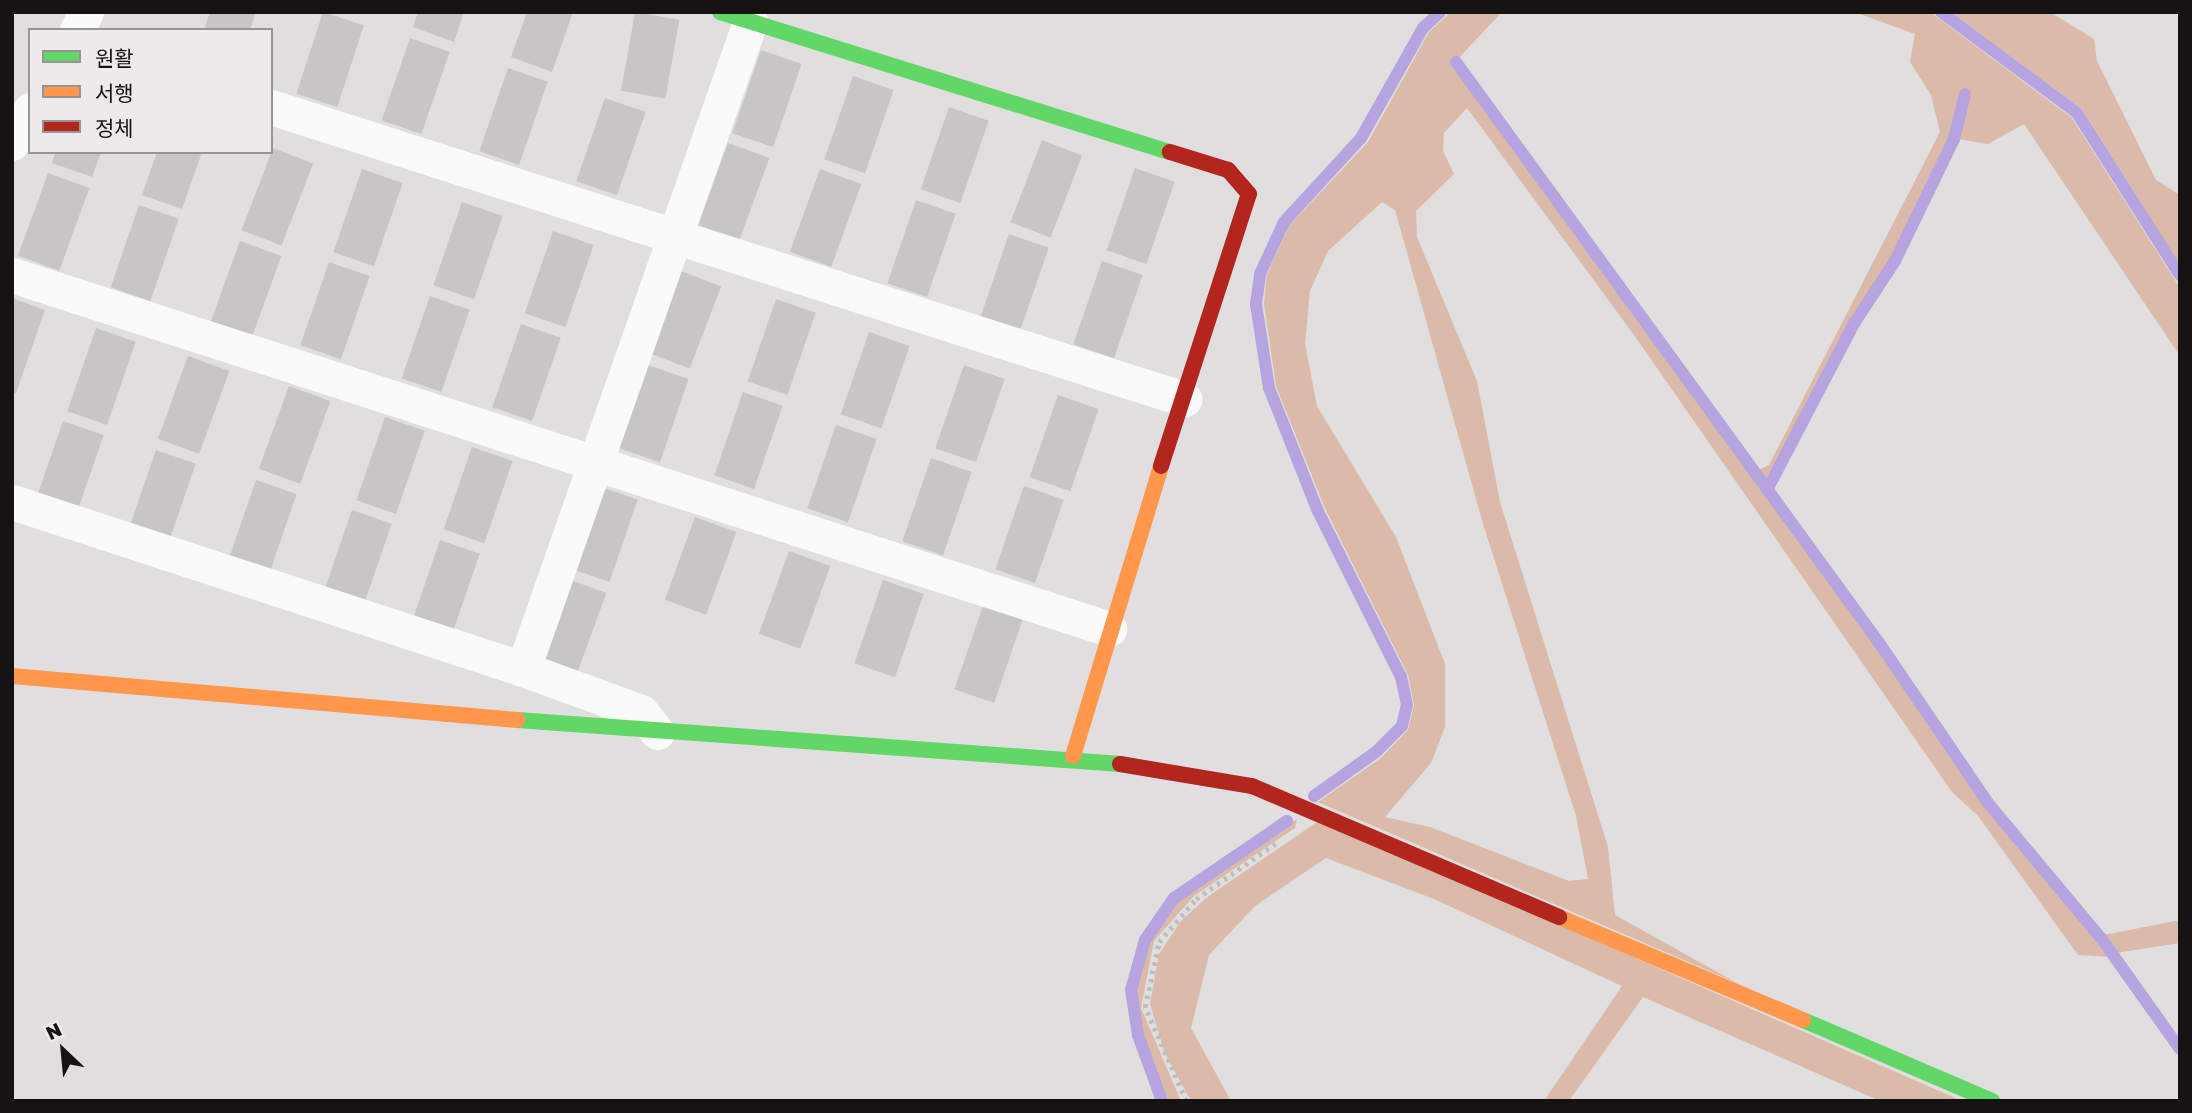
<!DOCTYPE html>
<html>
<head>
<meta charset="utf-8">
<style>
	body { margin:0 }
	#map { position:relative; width:2192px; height:1113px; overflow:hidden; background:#e0dedf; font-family:"Golos Text","Noto Sans KR",sans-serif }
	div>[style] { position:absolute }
	.green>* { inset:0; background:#dcbaa9 }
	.stream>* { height:12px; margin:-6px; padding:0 6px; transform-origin:6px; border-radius:6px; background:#b5a4df }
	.building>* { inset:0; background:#c7c5c6; transform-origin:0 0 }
	.path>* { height:4.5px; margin-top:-2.25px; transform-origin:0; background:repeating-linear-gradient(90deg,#bfbebe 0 3.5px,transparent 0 8.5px) }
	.street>* { height:35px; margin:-17.5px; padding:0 17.5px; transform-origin:17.5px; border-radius:17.5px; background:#fafafa }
	.fast>* { height:16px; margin:-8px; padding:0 8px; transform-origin:8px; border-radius:8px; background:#63d668 }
	.slow>* { height:16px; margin:-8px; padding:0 8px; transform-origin:8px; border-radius:8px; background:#ff974d }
	.jam>* { height:16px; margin:-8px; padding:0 8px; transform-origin:8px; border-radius:8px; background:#b3261e }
	span { translate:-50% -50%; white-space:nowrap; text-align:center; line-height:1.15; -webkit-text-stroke:6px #eeeaeb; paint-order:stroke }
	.frame { position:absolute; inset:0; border:14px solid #141213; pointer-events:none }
	.legend { position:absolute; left:28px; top:28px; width:245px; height:126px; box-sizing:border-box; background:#eeeaeb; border:2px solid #979495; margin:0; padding:9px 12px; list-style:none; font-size:21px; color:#141213 }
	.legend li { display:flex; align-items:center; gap:14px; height:35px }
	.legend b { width:35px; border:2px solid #979495 }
	.north { position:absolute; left:28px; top:1015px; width:70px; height:70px; -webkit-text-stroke:5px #eeeaeb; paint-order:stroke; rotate:334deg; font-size:19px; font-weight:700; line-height:28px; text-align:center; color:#141213 }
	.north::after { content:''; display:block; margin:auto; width:24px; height:32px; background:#141213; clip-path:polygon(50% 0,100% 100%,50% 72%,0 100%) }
</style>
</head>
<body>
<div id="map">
	<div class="green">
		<div style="clip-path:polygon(evenodd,1451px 12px,1502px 12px,1453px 64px,1878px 646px,1985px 805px,2111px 957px,2078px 955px,1978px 816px,1952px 792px,1634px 335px,1467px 108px,1444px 133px,1443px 151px,1454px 174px,1416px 211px,1417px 237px,1477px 381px,1500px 502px,1608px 847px,1615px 915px,1737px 983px,1318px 802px,1381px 758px,1408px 730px,1414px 705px,1408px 675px,1324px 506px,1276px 386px,1264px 304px,1267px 275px,1289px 226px,1368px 142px,1429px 32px,1451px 12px,1382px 202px,1395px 210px,1483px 524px,1576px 816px,1588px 879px,1569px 881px,1430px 827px,1385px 817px,1431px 763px,1445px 727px,1445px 664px,1396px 537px,1317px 406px,1305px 344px,1310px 291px,1328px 251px,1382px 202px)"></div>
		<div style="clip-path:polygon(1854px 12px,1930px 12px,2072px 118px,2180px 288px,2180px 356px,2024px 124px,1988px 144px,1958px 139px,1964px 92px,1953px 139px,1892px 262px,1853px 321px,1767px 484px,1758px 470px,1769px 465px,1940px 132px,1931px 95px,1910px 62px,1915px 34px)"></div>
		<div style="clip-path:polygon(1951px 12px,2050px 12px,2094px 39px,2097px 61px,2156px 180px,2180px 195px,2180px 265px,2082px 109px)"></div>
		<div style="clip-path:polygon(1297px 819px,1295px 828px,1194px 896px,1154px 941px,1141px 1008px,1181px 1101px,1165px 1101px,1140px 1034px,1134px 990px,1147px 941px,1176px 901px,1201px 880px)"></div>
		<div style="clip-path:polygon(1320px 820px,1962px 1101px,1880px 1101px,1643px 997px,1569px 1101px,1544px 1101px,1622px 986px,1434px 899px,1326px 858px,1255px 906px,1209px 955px,1191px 1028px,1231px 1101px,1191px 1101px,1165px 1054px,1150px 1004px,1159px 954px,1181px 921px,1206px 898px)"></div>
		<div style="clip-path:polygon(2180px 920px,2180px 943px,2116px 953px,2104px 935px)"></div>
	</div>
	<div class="stream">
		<div style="left:1941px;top:12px;width:169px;rotate:36.6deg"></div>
		<div style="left:2077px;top:113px;width:192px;rotate:57.6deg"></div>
		<div style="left:1456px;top:62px;width:720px;rotate:53.93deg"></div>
		<div style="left:1880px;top:644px;width:192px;rotate:55.8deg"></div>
		<div style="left:1988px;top:803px;width:176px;rotate:50.1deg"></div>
		<div style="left:2101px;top:938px;width:136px;rotate:54.6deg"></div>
		<div style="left:1767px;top:490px;width:190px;rotate:-62.4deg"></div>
		<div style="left:1855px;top:322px;width:73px;rotate:-56.7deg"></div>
		<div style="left:1895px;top:261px;width:136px;rotate:-64.2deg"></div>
		<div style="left:1954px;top:139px;width:46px;rotate:-76.3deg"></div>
		<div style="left:1314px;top:796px;width:76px;rotate:-35.4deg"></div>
		<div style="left:1376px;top:752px;width:37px;rotate:-45deg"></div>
		<div style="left:1402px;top:726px;width:22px;rotate:-77deg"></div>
		<div style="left:1407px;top:705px;width:29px;rotate:-102deg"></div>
		<div style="left:1401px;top:677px;width:188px;rotate:-116.6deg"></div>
		<div style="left:1317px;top:509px;width:130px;rotate:-111.6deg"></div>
		<div style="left:1269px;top:388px;width:85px;rotate:-98.8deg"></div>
		<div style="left:1256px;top:304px;width:30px;rotate:-82deg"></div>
		<div style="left:1260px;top:274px;width:57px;rotate:-65.2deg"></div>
		<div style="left:1284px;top:222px;width:114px;rotate:-47.5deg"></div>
		<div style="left:1361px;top:138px;width:126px;rotate:-60.6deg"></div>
		<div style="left:1423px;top:28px;width:23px;rotate:-43deg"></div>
		<div style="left:1162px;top:1101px;width:70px;rotate:-110deg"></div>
		<div style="left:1138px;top:1035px;width:46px;rotate:-98.8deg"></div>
		<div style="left:1131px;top:990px;width:52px;rotate:-74.4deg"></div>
		<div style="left:1145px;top:940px;width:51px;rotate:-55.4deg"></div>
		<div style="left:1174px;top:898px;width:137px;rotate:-34.3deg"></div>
	</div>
	<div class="building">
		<div style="clip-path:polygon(210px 12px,256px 12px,250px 30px,204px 30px)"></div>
		<div style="left:323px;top:12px;width:43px;height:86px;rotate:18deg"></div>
		<div style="clip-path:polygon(418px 12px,464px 12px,454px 42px,413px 27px)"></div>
		<div style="clip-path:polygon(527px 12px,573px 12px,552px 72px,511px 57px)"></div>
		<div style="left:635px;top:12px;width:45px;height:80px;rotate:10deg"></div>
		<div style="left:410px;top:38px;width:42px;height:87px;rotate:19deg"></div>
		<div style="left:761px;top:50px;width:43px;height:88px;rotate:19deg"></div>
		<div style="left:508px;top:68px;width:42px;height:88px;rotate:19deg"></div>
		<div style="left:853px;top:76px;width:43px;height:88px;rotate:19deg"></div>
		<div style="left:605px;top:98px;width:43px;height:88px;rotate:19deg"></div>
		<div style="left:949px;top:107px;width:42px;height:87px;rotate:19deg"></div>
		<div style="left:1042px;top:140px;width:43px;height:88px;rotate:21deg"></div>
		<div style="left:728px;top:143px;width:44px;height:88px;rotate:20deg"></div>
		<div style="left:273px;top:148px;width:43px;height:88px;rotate:21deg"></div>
		<div style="clip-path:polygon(55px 152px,101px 152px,92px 177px,52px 163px)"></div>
		<div style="clip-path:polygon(157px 152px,202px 152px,182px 209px,142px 195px)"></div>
		<div style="left:1135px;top:168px;width:42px;height:87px;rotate:19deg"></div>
		<div style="left:362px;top:169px;width:43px;height:88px;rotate:19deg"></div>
		<div style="left:820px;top:169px;width:44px;height:88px;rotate:20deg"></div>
		<div style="left:48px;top:173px;width:44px;height:88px;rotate:20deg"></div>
		<div style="left:916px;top:200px;width:42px;height:88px;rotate:19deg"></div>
		<div style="left:462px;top:202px;width:43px;height:88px;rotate:19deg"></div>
		<div style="left:139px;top:205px;width:42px;height:87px;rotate:19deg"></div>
		<div style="left:553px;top:231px;width:43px;height:87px;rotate:19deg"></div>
		<div style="left:1009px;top:234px;width:42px;height:88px;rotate:19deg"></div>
		<div style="left:240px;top:241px;width:44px;height:88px;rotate:20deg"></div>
		<div style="left:1102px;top:261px;width:43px;height:88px;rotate:19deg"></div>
		<div style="left:329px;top:262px;width:43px;height:88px;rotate:19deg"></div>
		<div style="left:681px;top:271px;width:43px;height:88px;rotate:21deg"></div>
		<div style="left:430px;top:296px;width:42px;height:87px;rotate:19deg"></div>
		<div style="clip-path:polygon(12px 298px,45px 310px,16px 393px,12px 392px)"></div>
		<div style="left:776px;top:299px;width:42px;height:87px;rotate:19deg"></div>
		<div style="left:521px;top:324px;width:42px;height:88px;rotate:19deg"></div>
		<div style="left:96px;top:328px;width:42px;height:88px;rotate:19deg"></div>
		<div style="left:869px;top:332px;width:43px;height:87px;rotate:19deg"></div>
		<div style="left:188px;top:356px;width:44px;height:88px;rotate:20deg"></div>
		<div style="left:648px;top:365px;width:43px;height:88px;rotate:19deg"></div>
		<div style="left:964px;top:365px;width:43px;height:88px;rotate:19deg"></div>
		<div style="left:289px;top:386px;width:44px;height:88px;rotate:20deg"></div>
		<div style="left:743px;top:392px;width:42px;height:88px;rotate:19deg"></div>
		<div style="left:1058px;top:395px;width:43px;height:87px;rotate:19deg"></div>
		<div style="left:385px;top:417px;width:42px;height:88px;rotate:19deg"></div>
		<div style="left:63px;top:421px;width:43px;height:87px;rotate:19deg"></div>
		<div style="left:836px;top:425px;width:43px;height:88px;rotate:19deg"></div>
		<div style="left:472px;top:447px;width:43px;height:87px;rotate:19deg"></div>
		<div style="left:156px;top:450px;width:42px;height:88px;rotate:19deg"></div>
		<div style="left:931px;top:458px;width:43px;height:88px;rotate:19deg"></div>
		<div style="left:256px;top:480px;width:43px;height:87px;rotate:19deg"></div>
		<div style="left:598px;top:486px;width:42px;height:87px;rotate:19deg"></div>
		<div style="left:1024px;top:486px;width:42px;height:88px;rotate:19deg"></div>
		<div style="left:352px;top:510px;width:42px;height:87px;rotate:19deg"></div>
		<div style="left:695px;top:517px;width:44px;height:88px;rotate:20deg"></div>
		<div style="left:440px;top:540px;width:42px;height:88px;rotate:19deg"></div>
		<div style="left:789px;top:551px;width:44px;height:88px;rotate:20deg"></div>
		<div style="left:565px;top:578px;width:44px;height:88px;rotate:20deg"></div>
		<div style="left:883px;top:580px;width:43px;height:88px;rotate:19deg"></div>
		<div style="left:983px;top:606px;width:42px;height:88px;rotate:19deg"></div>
	</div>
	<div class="path">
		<div style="left:1186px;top:1101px;width:103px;rotate:-113.6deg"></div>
		<div style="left:1145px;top:1007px;width:66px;rotate:-77.8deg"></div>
		<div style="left:1159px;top:942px;width:57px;rotate:-49.3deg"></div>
		<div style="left:1196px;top:899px;width:101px;rotate:-34.9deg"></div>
	</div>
	<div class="street">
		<div style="left:77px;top:30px;width:20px;rotate:-63deg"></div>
		<div style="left:271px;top:107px;width:959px;rotate:17.74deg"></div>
		<div style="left:12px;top:143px;width:38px;rotate:-61deg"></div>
		<div style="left:12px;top:275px;width:1153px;rotate:17.88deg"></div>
		<div style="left:12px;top:502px;width:538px;rotate:18.1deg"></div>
		<div style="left:523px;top:669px;width:126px;rotate:20deg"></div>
		<div style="left:641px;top:712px;width:26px;rotate:51deg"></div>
		<div style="left:523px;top:669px;width:686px;rotate:-70.67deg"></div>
	</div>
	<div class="fast">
		<div style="left:720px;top:12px;width:471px;rotate:17.3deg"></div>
		<div style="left:517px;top:720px;width:605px;rotate:4.17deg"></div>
		<div style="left:1803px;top:1020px;width:206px;rotate:23.2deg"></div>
	</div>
	<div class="slow">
		<div style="left:12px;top:676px;width:507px;rotate:4.98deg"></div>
		<div style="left:1073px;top:756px;width:303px;rotate:-73.1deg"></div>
		<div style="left:1559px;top:917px;width:265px;rotate:22.9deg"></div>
	</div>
	<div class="jam">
		<div style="left:1161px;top:466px;width:286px;rotate:-72.1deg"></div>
		<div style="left:1249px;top:194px;width:32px;rotate:-131deg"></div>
		<div style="left:1228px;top:170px;width:61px;rotate:-162.8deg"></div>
		<div style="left:1120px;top:764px;width:134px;rotate:9.5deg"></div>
		<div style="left:1252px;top:786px;width:334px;rotate:23.1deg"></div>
	</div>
	<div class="frame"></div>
	<ul class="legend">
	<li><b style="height:9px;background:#63d668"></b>원활</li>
	<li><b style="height:9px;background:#ff974d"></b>서행</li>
	<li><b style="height:9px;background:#b3261e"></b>정체</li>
	</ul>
	<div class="north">N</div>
</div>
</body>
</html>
